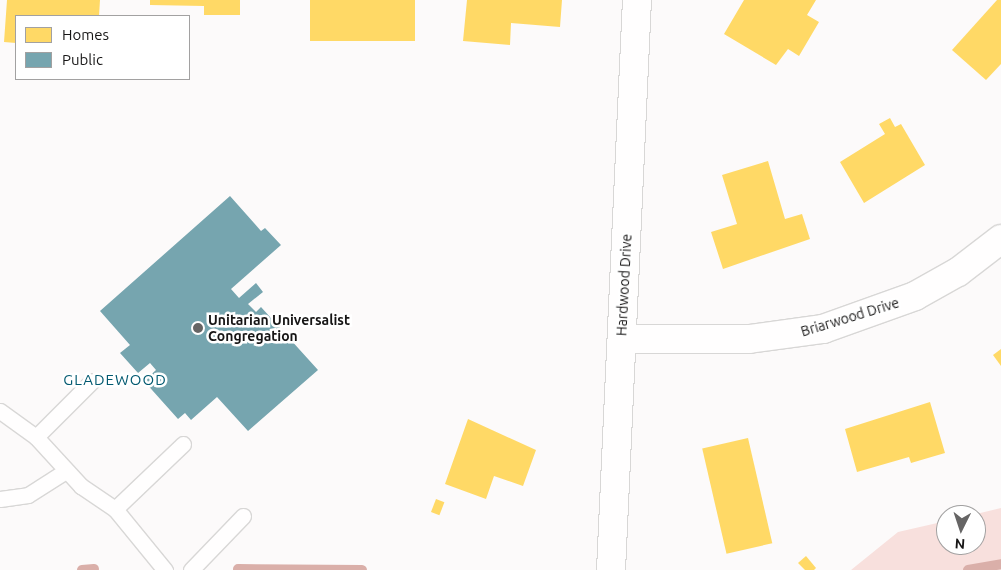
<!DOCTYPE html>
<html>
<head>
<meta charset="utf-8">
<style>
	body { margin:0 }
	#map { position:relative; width:1001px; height:570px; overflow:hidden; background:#fcfafa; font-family:Ubuntu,sans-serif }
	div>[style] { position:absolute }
	.green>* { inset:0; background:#f8e0dd }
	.homes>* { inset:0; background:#ffd966; transform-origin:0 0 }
	.public>* { inset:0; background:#76a5af }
	.stream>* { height:10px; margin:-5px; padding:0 5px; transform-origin:5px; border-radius:5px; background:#daafa9 }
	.roads { filter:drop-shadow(1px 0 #d8d7d6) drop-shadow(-1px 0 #d8d7d6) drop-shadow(0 1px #d8d7d6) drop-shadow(0 -1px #d8d7d6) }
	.service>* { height:15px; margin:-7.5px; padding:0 7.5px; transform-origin:7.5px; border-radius:7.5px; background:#fffefe }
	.minor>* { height:28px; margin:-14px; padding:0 14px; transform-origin:14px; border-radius:14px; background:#fffefe }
	.dots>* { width:14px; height:14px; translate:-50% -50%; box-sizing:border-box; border:2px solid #fff; border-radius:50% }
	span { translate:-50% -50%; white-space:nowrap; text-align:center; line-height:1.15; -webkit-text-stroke:5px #fff; paint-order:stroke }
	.street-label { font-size:14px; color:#161515 }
	.poi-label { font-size:14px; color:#161515; font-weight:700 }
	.left { translate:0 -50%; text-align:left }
	.neighbourhood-label { font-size:15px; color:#025970; letter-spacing:1px }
	.legend { position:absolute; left:15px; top:15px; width:175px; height:65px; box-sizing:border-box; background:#fff; border:1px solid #a2a1a1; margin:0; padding:6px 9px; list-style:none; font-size:15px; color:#161515 }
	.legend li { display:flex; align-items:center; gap:10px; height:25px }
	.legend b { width:25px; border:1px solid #a2a1a1 }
	.north { position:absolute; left:936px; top:505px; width:50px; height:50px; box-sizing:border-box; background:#fff; border:1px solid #a2a1a1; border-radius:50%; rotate:184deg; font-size:14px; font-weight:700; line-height:20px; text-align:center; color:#161515 }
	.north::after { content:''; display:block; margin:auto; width:18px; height:22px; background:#666565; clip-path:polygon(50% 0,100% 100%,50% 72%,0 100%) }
</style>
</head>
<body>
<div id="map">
	<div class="green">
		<div style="clip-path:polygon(1001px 508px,1001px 570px,851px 570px,898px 532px,946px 521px,946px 545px,976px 545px,976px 515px,972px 515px)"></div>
	</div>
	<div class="homes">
		<div style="clip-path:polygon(7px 0,100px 0,99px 16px,16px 16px,16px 43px,4px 42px)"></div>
		<div style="clip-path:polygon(150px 0,240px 0,240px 15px,204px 15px,204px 6px,150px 5px)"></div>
		<div style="left:310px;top:0;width:105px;height:41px"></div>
		<div style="clip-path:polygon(467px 0,562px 0,560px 27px,511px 23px,510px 45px,463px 41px)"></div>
		<div style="clip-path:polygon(744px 0,816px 0,807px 15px,819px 22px,799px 56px,788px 49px,776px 65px,724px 34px)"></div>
		<div style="clip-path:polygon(997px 0,1001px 0,1001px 64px,986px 80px,952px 50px)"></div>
		<div style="clip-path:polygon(890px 118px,895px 127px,901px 124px,925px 165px,864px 203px,840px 162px,885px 134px,879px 124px)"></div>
		<div style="clip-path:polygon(768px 161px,785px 219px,802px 214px,810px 239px,723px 269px,711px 232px,737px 224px,722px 175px)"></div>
		<div style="clip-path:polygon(1001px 349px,1001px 366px,993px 355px)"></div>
		<div style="clip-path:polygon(930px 402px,945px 453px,911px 463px,909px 457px,857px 472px,845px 429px)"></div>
		<div style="clip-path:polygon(468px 419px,536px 450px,523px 486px,494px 476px,486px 499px,445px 484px)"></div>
		<div style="left:748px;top:438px;width:108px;height:47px;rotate:77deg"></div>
		<div style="left:436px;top:499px;width:9px;height:14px;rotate:21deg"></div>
		<div style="clip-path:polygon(806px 556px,816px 568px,814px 570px,805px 570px,798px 563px)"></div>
	</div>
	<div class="public">
		<div style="clip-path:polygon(230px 196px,261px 231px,265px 228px,281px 245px,231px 289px,239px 298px,256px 283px,263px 292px,248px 304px,256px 312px,261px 307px,318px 370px,248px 431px,217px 397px,191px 420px,185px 413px,178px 419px,144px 381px,156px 370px,150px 363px,138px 373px,120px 353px,130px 345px,100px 311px)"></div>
	</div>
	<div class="stream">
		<div style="left:238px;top:569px;width:124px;rotate:0.5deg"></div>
		<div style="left:82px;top:570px;width:12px;rotate:-5deg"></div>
		<div style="left:968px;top:570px;width:34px;rotate:-10deg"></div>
	</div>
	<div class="roads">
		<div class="service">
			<div style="left:0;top:411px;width:44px;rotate:35.8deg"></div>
			<div style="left:36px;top:437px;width:67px;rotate:47.4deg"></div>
			<div style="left:81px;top:486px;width:41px;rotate:34.1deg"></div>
			<div style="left:115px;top:509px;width:79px;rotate:50.7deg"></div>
			<div style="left:36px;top:437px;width:79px;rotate:-45deg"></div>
			<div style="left:0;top:499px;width:28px;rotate:-8deg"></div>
			<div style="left:28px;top:495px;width:43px;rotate:-32.6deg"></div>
			<div style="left:115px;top:509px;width:94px;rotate:-43.7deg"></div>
			<div style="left:191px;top:570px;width:75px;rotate:-46.1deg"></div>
		</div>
		<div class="minor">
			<div style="left:622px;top:339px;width:127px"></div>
			<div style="left:749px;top:339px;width:75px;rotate:-7.7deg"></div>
			<div style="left:823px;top:329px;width:98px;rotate:-19.7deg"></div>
			<div style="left:915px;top:296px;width:49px;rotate:-29.2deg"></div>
			<div style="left:958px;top:272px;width:54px;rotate:-37.5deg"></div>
			<div style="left:611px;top:570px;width:571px;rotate:-87.39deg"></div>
		</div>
	</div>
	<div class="dots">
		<div style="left:198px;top:328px;background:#666565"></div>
	</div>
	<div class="street-label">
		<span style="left:624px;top:285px;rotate:-87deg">Hardwood Drive</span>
		<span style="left:850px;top:317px;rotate:-17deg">Briarwood Drive</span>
	</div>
	<div class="poi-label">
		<span class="left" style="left:208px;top:328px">Unitarian Universalist<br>Congregation</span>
	</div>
	<div class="neighbourhood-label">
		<span style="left:115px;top:380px">GLADEWOOD</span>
	</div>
	<ul class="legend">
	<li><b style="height:14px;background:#ffd966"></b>Homes</li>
	<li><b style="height:14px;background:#76a5af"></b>Public</li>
	</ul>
	<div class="north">N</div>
</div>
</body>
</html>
